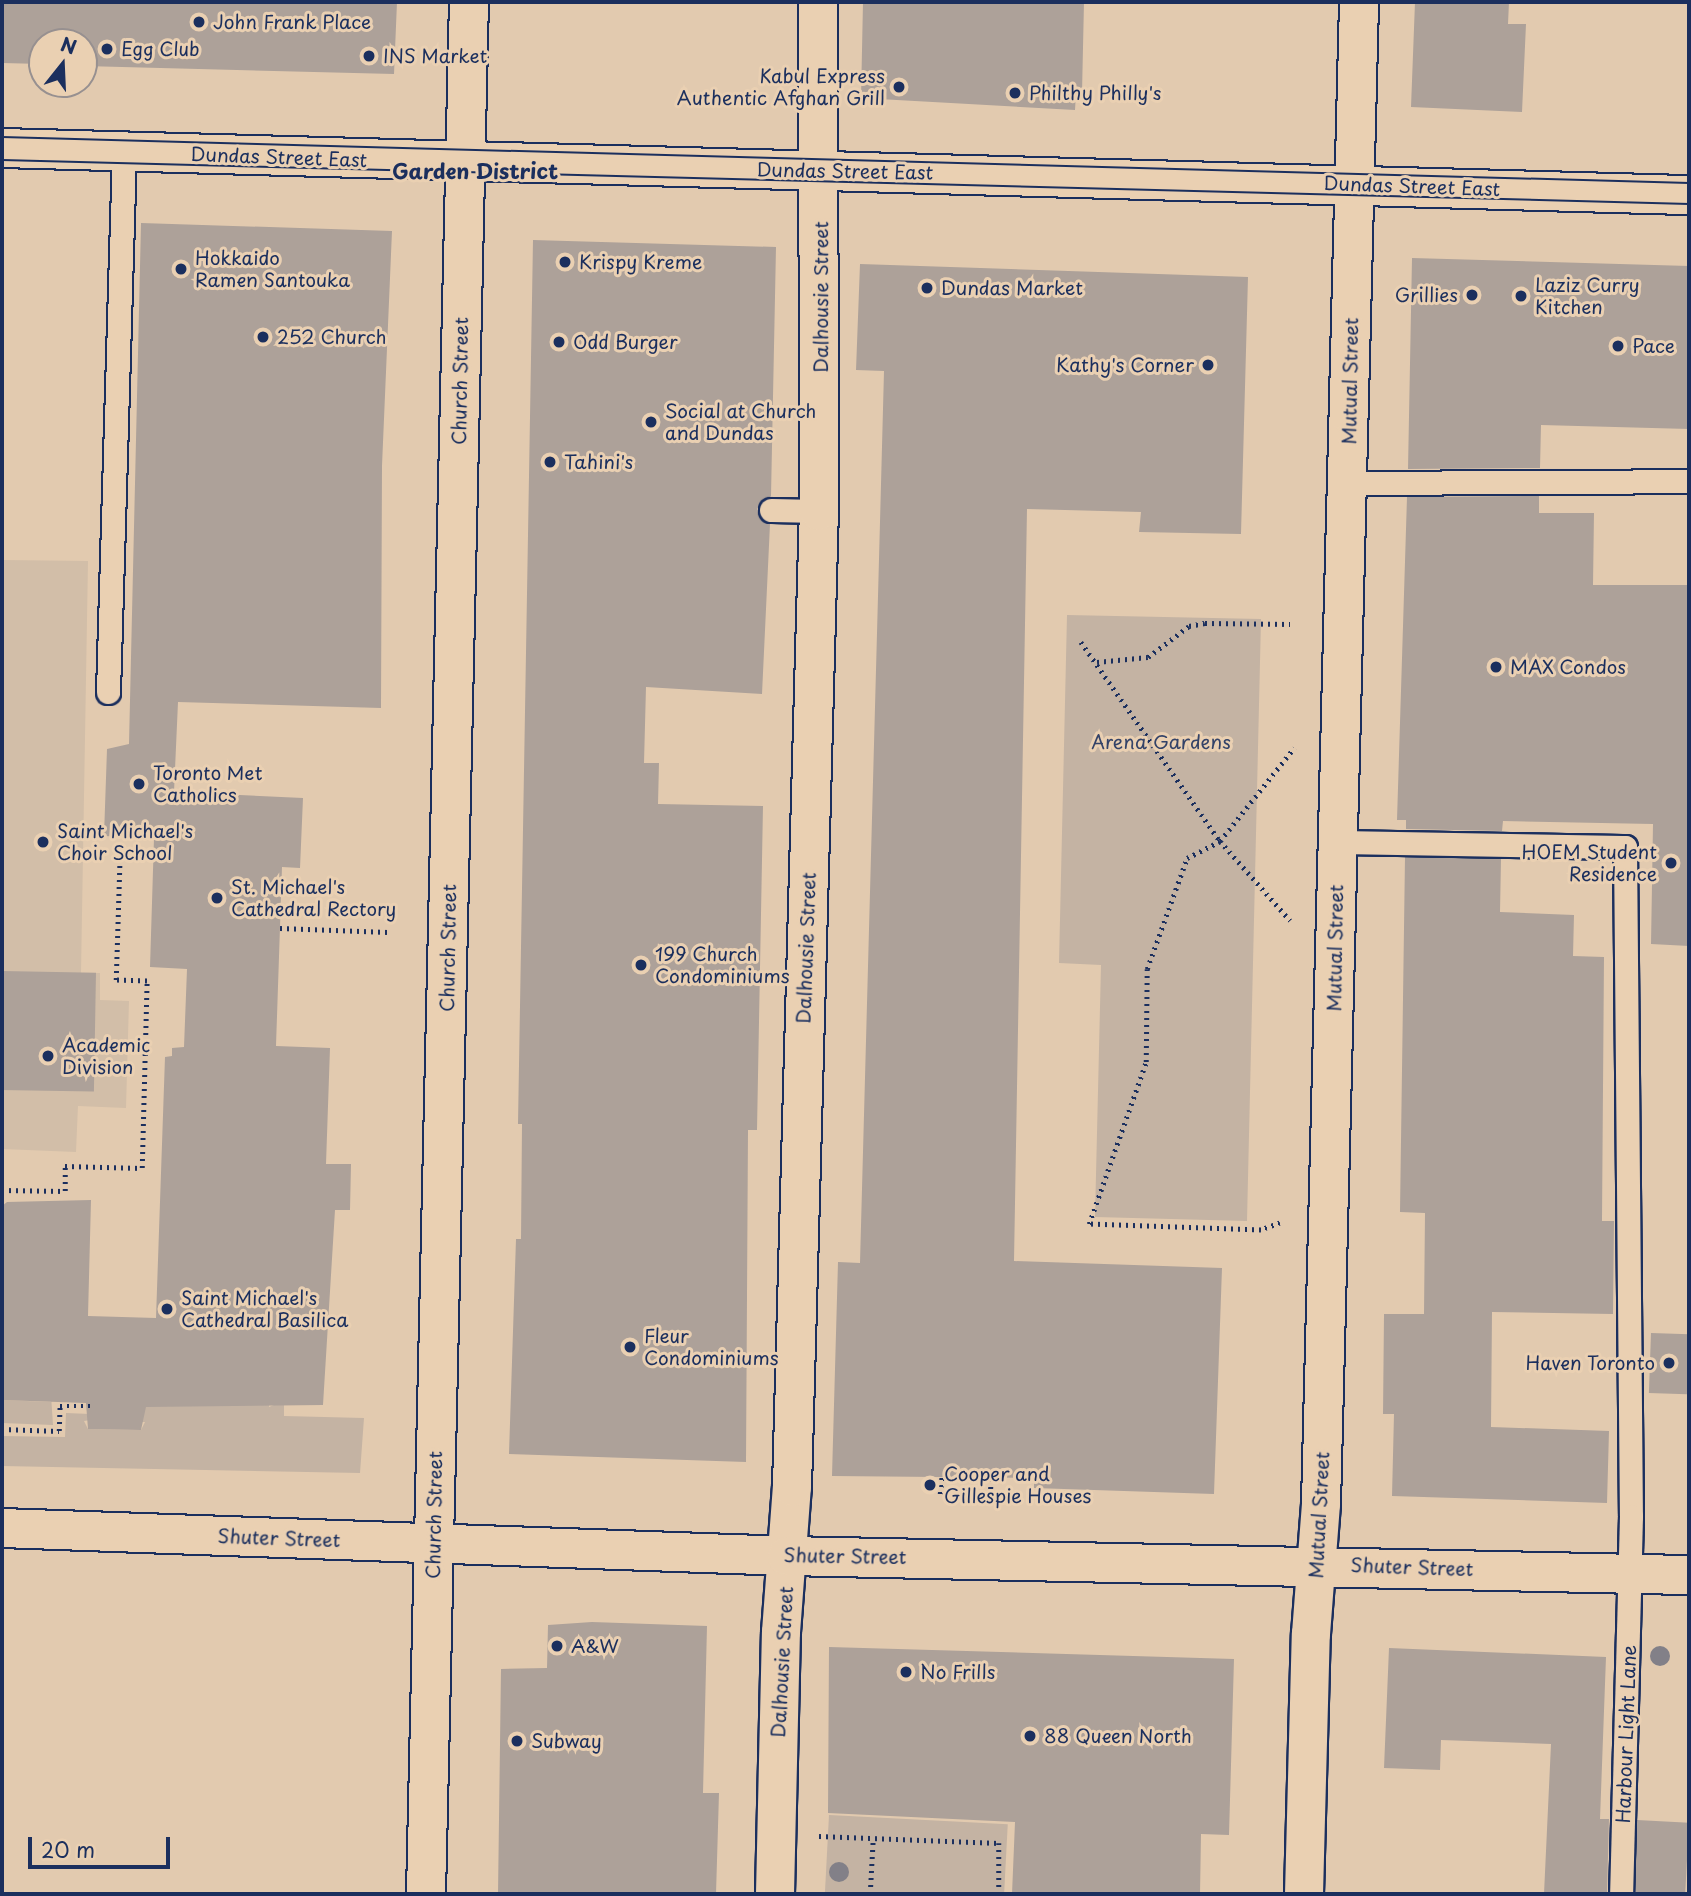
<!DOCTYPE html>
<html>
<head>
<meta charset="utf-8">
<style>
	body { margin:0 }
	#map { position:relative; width:1691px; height:1896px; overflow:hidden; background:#e2caaf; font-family:"Playpen Sans",sans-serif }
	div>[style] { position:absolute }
	.built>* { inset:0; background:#d2bea8 }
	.green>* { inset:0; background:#c4b3a3; transform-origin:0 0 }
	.building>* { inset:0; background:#ada199; transform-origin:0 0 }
	.path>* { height:4.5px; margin-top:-2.25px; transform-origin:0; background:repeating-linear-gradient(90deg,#1b2f5e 0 2px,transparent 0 7px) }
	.roads { filter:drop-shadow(2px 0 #1b2f5e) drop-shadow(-2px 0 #1b2f5e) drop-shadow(0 2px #1b2f5e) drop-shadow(0 -2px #1b2f5e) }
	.lane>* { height:23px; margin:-11.5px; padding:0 11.5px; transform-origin:11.5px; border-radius:11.5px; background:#ead0b2 }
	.street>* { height:38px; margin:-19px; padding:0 19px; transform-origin:19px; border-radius:19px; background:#ead0b2 }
	.secondary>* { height:38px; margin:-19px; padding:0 19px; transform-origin:19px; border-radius:19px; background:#ead0b2 }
	.tram>* { height:2px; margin:-1px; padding:0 1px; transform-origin:1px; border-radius:1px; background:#1b2f5e }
	.trees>* { width:20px; height:20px; margin:-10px; border-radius:50%; background:#828088 }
	.dots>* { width:19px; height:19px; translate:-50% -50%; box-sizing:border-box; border:4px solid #ead0b2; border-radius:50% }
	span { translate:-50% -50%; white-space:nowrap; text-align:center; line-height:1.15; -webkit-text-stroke:6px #ead0b2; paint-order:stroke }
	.poi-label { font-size:19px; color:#1b2f5e }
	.left { translate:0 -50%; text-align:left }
	.right { translate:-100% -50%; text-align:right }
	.street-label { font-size:19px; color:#1b2f5e }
	.park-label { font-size:19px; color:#344368 }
	.neighbourhood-label { font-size:21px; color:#1b2f5e; font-weight:700 }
	.frame { position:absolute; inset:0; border:4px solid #1b2f5e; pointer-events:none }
	.north { position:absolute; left:28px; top:28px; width:70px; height:70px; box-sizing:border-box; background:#ead0b2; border:2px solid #979090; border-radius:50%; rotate:18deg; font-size:19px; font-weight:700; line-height:28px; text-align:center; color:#1b2f5e }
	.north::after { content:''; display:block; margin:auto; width:24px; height:32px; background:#1b2f5e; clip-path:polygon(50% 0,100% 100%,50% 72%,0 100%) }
	.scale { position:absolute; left:28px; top:1837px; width:142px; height:32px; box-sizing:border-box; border:4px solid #1b2f5e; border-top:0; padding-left:9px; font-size:21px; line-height:24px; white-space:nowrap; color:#1b2f5e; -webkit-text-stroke:5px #ead0b2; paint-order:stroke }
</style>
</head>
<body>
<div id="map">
	<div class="built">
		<div style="clip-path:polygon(2px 560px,88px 561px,81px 973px,100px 973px,100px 1000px,129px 1001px,126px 1108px,78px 1106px,76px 1152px,2px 1149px)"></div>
	</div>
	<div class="green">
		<div style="clip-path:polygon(1067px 615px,1261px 619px,1247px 1221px,1095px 1217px,1101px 965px,1059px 963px)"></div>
		<div style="clip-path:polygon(51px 1395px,53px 1425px,2px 1423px,2px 1400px,51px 1402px)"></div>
		<div style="clip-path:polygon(140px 1397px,269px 1401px,269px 1407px,284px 1401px,284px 1416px,364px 1418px,360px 1473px,2px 1466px,2px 1436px,65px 1437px,66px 1413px,90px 1414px,90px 1420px,84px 1421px,88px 1429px,141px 1430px,145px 1422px,140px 1422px)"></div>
		<div style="left:829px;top:1815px;width:179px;height:79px;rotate:3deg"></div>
	</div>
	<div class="building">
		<div style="clip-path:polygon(2px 2px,397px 2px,394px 74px,84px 66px,84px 42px,42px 42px,42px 64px,2px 63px)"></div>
		<div style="clip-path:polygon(863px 2px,1084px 2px,1082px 93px,1076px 93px,1075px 110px,861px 98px)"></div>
		<div style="clip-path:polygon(1415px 2px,1509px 2px,1508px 24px,1526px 24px,1522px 112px,1411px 107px)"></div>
		<div style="clip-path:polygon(141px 223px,392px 231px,382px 466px,381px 708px,178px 702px,174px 792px,303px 798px,300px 868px,282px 867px,276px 1046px,330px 1048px,326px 1164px,351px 1164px,350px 1210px,335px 1210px,323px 1405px,146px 1407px,141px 1430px,88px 1429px,86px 1403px,2px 1400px,2px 1206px,7px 1202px,91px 1200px,88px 1316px,156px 1318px,165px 1057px,172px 1056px,172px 1048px,184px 1047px,187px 969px,150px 967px,154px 838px,104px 836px,107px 749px,129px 744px)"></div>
		<div style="clip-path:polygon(533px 240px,776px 247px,771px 496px,757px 509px,770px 524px,762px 694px,646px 687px,644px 763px,659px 763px,658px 804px,763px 806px,757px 1130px,748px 1130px,746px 1462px,509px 1454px,516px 1239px,521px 1239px,522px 1124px,518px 1124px)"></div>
		<div style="clip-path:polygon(1412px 258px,1689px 266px,1689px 429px,1541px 425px,1540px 468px,1408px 469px)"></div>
		<div style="clip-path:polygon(860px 264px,1248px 277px,1241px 534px,1139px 532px,1141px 512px,1027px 509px,1014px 1261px,1222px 1268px,1214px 1494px,1034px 1488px,1034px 1478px,832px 1476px,838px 1262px,860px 1263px,880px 522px,884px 371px,856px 370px)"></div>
		<div style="clip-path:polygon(1539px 496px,1539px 513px,1594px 513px,1593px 585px,1689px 585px,1689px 946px,1651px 944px,1653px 824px,1503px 821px,1502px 831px,1406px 829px,1406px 820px,1397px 820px,1407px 497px)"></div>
		<div style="clip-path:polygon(1405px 857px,1501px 859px,1500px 912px,1574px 915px,1573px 956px,1604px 957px,1602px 1221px,1614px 1221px,1613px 1314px,1492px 1312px,1491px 1427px,1609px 1431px,1607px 1503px,1392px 1496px,1394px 1414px,1383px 1414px,1384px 1314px,1424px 1314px,1425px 1213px,1400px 1212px)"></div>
		<div style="left:2px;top:971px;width:94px;height:119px;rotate:1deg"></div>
		<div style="left:1651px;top:1333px;width:38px;height:60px;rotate:2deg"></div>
		<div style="clip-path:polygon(592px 1622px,707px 1626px,703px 1793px,719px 1793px,716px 1894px,498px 1894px,501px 1669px,547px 1668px,548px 1625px)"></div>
		<div style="clip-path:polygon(829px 1647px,1234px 1659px,1229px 1835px,1201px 1834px,1200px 1894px,1012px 1894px,1015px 1822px,828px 1813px)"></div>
		<div style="clip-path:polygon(1389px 1648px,1606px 1657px,1600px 1819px,1609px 1819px,1607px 1894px,1544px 1894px,1551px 1744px,1441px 1740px,1440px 1770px,1384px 1768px)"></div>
		<div style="left:1637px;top:1820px;width:52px;height:74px;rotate:3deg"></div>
	</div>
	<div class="path">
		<div style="left:1081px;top:642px;width:243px;rotate:55.1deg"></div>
		<div style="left:1220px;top:841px;width:106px;rotate:48.5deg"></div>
		<div style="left:1097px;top:662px;width:51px;rotate:-5.6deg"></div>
		<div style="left:1148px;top:657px;width:51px;rotate:-37.1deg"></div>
		<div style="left:1189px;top:626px;width:16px;rotate:-11deg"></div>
		<div style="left:1205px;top:623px;width:85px;rotate:0.7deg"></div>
		<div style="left:280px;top:928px;width:108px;rotate:2.1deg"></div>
		<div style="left:2px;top:1190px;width:63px;rotate:0.9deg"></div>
		<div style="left:65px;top:1191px;width:25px;rotate:-90deg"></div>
		<div style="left:65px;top:1166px;width:77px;rotate:1.5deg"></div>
		<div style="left:142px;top:1168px;width:187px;rotate:-88.5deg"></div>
		<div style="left:147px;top:981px;width:31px;rotate:-178deg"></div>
		<div style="left:116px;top:980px;width:127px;rotate:-88.2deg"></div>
		<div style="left:1280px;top:1223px;width:20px;rotate:160deg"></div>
		<div style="left:1261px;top:1230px;width:172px;rotate:-178deg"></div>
		<div style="left:1089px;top:1224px;width:172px;rotate:-70.6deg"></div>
		<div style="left:1146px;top:1062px;width:93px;rotate:-89.4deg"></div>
		<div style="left:1147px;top:969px;width:118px;rotate:-70.2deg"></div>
		<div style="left:1187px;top:858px;width:37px;rotate:-27deg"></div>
		<div style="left:1220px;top:841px;width:119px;rotate:-51.5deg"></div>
		<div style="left:2px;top:1429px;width:57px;rotate:2deg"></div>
		<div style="left:59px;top:1431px;width:25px;rotate:-88deg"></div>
		<div style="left:60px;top:1406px;width:30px"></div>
		<div style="left:940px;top:1494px;width:19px;rotate:-84deg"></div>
		<div style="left:990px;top:1496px;width:19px;rotate:-87deg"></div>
		<div style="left:819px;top:1836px;width:180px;rotate:2.2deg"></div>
		<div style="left:999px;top:1843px;width:51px;rotate:90deg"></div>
		<div style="left:870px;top:1894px;width:55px;rotate:-86.9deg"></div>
	</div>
	<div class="roads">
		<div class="lane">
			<div style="left:1348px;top:483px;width:341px;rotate:-0.3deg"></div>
			<div style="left:771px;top:510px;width:48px;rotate:1.2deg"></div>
			<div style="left:108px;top:692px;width:540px;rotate:-88.3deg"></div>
			<div style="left:1338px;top:842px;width:287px;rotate:1deg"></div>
			<div style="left:1625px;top:847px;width:669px;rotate:89.49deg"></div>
			<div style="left:1631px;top:1516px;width:378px;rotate:91.5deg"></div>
		</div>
		<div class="street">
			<div style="left:775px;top:1894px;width:262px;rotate:-88.7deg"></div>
			<div style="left:781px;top:1632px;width:145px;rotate:-85.7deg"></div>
			<div style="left:792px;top:1487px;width:976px;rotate:-88.42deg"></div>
			<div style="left:819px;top:511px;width:509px;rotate:-90.11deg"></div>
			<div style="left:1304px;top:1894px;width:260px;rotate:-88.5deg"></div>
			<div style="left:1311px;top:1634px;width:130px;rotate:-85.6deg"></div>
			<div style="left:1321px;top:1504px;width:1502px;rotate:-88.55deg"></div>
		</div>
		<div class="secondary">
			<div style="left:2px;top:148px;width:1688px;rotate:1.6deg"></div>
			<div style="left:2px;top:1528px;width:785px;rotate:2.04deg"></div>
			<div style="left:787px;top:1556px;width:902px;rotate:1.21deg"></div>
			<div style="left:426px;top:1894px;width:1892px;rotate:-88.7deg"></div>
		</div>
	</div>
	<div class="tram">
		<div style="left:2px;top:137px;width:1688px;rotate:1.56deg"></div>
		<div style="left:2px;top:160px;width:1688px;rotate:1.49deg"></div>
	</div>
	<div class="trees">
		<div style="left:1660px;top:1656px"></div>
		<div style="left:839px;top:1872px"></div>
	</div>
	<div class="dots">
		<div style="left:199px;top:22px;background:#1b2f5e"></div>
		<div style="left:107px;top:49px;background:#1b2f5e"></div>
		<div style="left:369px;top:56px;background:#1b2f5e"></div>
		<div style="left:899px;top:87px;background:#1b2f5e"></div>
		<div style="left:1015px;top:93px;background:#1b2f5e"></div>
		<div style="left:565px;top:262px;background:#1b2f5e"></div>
		<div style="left:181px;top:269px;background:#1b2f5e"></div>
		<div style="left:927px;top:288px;background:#1b2f5e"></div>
		<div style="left:1472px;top:295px;background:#1b2f5e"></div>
		<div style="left:1521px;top:296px;background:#1b2f5e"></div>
		<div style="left:263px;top:337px;background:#1b2f5e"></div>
		<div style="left:559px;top:342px;background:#1b2f5e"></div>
		<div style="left:1618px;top:346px;background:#1b2f5e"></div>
		<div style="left:1208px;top:365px;background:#1b2f5e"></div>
		<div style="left:651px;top:422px;background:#1b2f5e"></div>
		<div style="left:550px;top:462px;background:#1b2f5e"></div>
		<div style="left:1496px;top:667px;background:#1b2f5e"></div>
		<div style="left:139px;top:784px;background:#1b2f5e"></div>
		<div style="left:43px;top:842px;background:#1b2f5e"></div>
		<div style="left:1671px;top:863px;background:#1b2f5e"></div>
		<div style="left:217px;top:898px;background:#1b2f5e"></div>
		<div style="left:641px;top:965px;background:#1b2f5e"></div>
		<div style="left:48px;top:1056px;background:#1b2f5e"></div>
		<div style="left:167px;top:1309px;background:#1b2f5e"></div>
		<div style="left:630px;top:1347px;background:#1b2f5e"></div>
		<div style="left:1669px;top:1363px;background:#1b2f5e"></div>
		<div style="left:930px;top:1485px;background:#1b2f5e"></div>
		<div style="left:557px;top:1646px;background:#1b2f5e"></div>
		<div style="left:906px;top:1672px;background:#1b2f5e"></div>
		<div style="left:1030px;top:1736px;background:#1b2f5e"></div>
		<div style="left:517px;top:1741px;background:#1b2f5e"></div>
	</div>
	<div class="poi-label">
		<span class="left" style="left:213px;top:22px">John Frank Place</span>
		<span class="left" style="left:121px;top:49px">Egg Club</span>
		<span class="left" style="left:383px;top:56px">INS Market</span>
		<span class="right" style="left:885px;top:87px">Kabul Express<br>Authentic Afghan Grill</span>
		<span class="left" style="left:1029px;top:93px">Philthy Philly's</span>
		<span class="left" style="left:195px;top:269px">Hokkaido<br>Ramen Santouka</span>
		<span class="left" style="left:579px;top:262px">Krispy Kreme</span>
		<span class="left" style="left:1535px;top:296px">Laziz Curry<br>Kitchen</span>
		<span class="left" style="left:941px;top:288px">Dundas Market</span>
		<span class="right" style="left:1458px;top:295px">Grillies</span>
		<span class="left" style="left:277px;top:337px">252 Church</span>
		<span class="left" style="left:573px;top:342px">Odd Burger</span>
		<span class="left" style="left:1632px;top:346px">Pace</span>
		<span class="right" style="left:1194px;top:365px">Kathy's Corner</span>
		<span class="left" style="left:665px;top:422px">Social at Church<br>and Dundas</span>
		<span class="left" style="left:564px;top:462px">Tahini's</span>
		<span class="left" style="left:1510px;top:667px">MAX Condos</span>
		<span class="left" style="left:153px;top:784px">Toronto Met<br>Catholics</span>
		<span class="left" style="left:57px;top:842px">Saint Michael's<br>Choir School</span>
		<span class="right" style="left:1657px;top:863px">HOEM Student<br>Residence</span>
		<span class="left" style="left:231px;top:898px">St. Michael's<br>Cathedral Rectory</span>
		<span class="left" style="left:655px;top:965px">199 Church<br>Condominiums</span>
		<span class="left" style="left:62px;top:1056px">Academic<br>Division</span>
		<span class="left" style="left:181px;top:1309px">Saint Michael's<br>Cathedral Basilica</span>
		<span class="left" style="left:644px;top:1347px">Fleur<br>Condominiums</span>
		<span class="right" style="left:1655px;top:1363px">Haven Toronto</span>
		<span class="left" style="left:944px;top:1485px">Cooper and<br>Gillespie Houses</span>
		<span class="left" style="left:571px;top:1646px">A&amp;W</span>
		<span class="left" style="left:920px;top:1672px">No Frills</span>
		<span class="left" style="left:1044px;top:1736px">88 Queen North</span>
		<span class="left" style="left:531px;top:1741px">Subway</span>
	</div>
	<div class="street-label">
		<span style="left:279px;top:157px;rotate:2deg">Dundas Street East</span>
		<span style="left:845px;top:171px;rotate:1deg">Dundas Street East</span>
		<span style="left:1412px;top:186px;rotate:2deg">Dundas Street East</span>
		<span style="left:821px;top:297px;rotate:-90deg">Dalhousie Street</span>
		<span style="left:460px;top:381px;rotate:-89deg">Church Street</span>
		<span style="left:1350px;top:381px;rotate:-89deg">Mutual Street</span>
		<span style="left:448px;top:948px;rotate:-89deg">Church Street</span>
		<span style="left:806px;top:948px;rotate:-88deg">Dalhousie Street</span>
		<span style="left:1335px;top:948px;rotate:-89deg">Mutual Street</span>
		<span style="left:434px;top:1515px;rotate:-89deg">Church Street</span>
		<span style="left:1319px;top:1515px;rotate:-87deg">Mutual Street</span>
		<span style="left:279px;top:1538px;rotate:2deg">Shuter Street</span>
		<span style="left:845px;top:1556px;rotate:1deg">Shuter Street</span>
		<span style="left:1412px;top:1567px;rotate:2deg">Shuter Street</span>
		<span style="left:782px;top:1662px;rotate:-87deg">Dalhousie Street</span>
		<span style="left:1626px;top:1734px;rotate:-88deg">Harbour Light Lane</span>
	</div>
	<div class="park-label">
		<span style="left:1161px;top:742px">Arena Gardens</span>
	</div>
	<div class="neighbourhood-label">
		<span style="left:475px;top:170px">Garden District</span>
	</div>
	<div class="frame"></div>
	<div class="north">N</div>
	<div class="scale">20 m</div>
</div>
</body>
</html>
